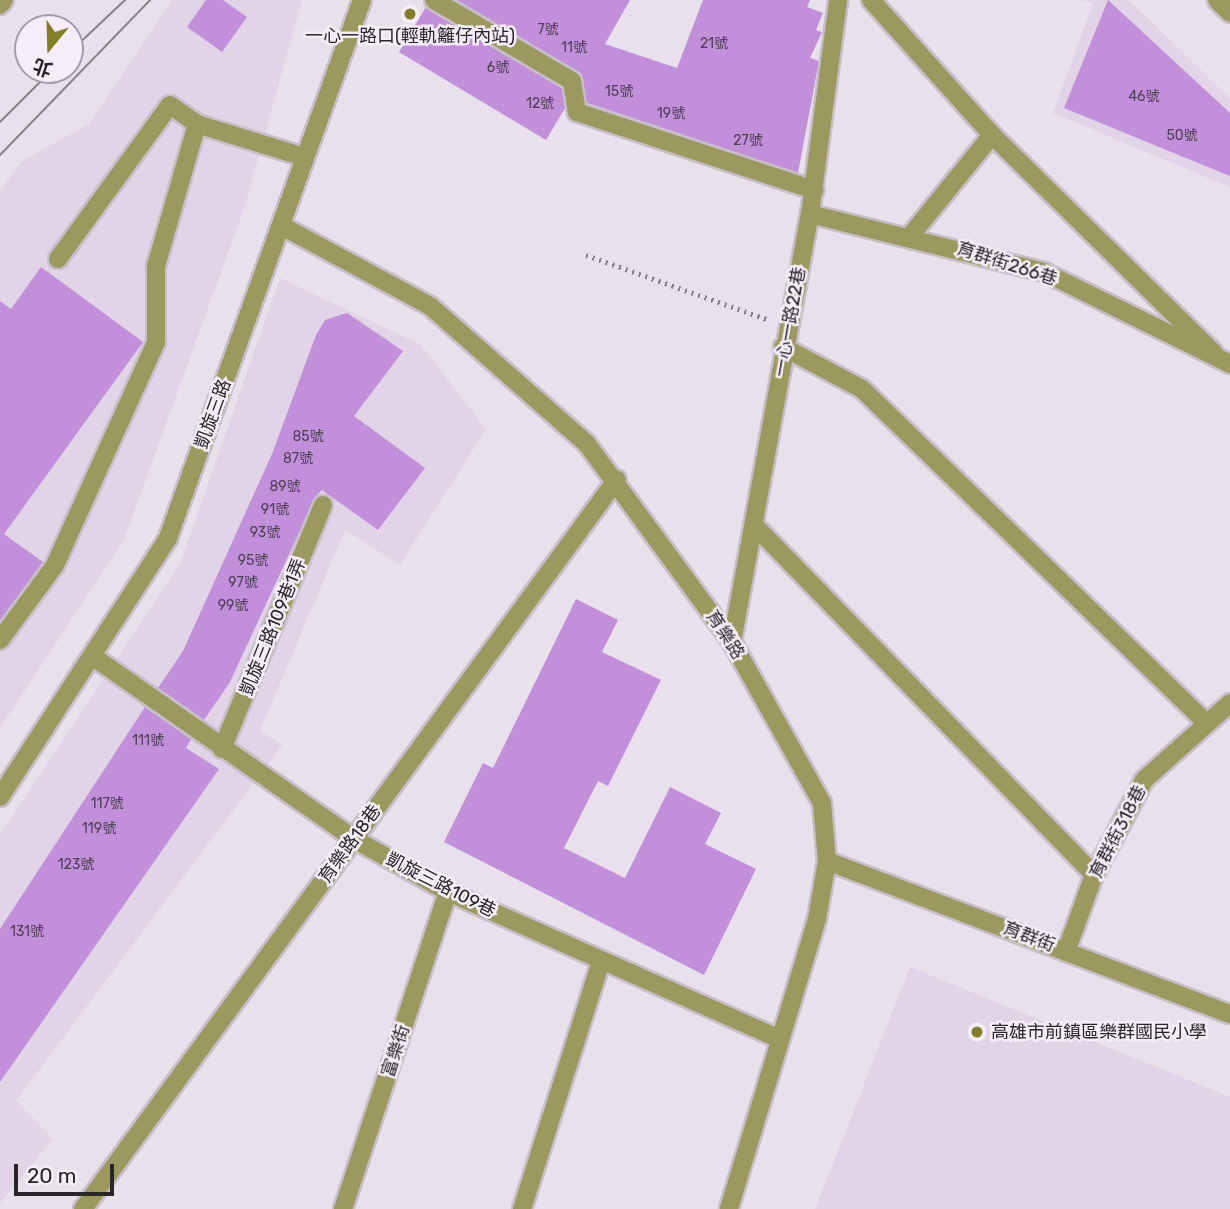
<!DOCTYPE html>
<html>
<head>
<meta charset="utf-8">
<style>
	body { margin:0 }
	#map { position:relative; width:1230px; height:1209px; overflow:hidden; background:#e8e1ec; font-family:Rubik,"Noto Sans TC",sans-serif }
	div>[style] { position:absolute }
	.built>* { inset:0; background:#e0d4e6 }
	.building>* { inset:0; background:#c28fda }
	.path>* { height:4.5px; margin-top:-2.25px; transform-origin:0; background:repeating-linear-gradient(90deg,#858087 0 2px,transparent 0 7px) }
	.roads { filter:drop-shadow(2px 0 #c6bfc9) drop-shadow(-2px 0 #c6bfc9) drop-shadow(0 2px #c6bfc9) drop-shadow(0 -2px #c6bfc9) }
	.minor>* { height:18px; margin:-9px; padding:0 9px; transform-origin:9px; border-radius:9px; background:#9b995d }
	.tram>* { height:2px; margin:-1px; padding:0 1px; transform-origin:1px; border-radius:1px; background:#868188 }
	.dots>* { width:19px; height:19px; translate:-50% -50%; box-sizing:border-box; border:4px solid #f5eef9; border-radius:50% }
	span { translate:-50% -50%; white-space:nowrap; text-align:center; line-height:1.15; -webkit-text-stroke:5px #f5eef9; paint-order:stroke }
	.number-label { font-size:14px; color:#4f4056 }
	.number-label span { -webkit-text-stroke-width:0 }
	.poi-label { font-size:18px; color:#29262a }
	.left { translate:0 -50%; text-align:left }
	.street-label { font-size:18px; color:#29262a }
	.north { position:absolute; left:14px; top:14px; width:70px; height:70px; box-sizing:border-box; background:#f5eef9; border:2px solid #a39ea6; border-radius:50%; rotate:199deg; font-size:19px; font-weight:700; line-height:28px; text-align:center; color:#29262a }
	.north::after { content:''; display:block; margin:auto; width:24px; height:32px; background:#837f27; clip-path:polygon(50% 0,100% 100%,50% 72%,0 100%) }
	.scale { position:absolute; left:14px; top:1164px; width:100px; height:32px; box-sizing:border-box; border:4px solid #29262a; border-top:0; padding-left:9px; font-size:21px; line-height:24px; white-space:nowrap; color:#29262a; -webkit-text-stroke:5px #f5eef9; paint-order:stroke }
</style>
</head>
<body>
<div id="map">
	<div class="built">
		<div style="clip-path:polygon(172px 0,302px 0,244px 209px,124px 540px,0 728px,0 191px,21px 162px,89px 124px)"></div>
		<div style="clip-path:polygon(1081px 0,1129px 0,1230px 99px,1230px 187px,1053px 113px,1093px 3px)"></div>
		<div style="clip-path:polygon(280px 278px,421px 345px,486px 429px,400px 565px,345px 530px,260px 731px,282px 745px,16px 1101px,53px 1139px,0 1203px,0 835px,180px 564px)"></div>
		<div style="clip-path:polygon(910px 967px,1230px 1097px,1230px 1209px,815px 1209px)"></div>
	</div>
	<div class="building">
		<div style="clip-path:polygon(206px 0,223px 0,247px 17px,222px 52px,187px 27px)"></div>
		<div style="clip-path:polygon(456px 0,630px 0,605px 44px,677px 68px,703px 0,810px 0,807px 7px,823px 13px,816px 30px,822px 32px,810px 58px,819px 61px,798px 173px,587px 103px,578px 72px)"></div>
		<div style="clip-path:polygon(1108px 0,1230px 113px,1230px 176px,1064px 108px)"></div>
		<div style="clip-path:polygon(426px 7px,562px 88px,565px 108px,546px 140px,399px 52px)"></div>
		<div style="clip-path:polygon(41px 267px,143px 342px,4px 534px,43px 562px,0 621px,0 301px,11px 309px)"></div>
		<div style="clip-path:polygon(347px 313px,403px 351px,354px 416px,425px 468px,378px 530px,322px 490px,316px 496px,230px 682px,204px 720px,158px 688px,183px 651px,272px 454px,316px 335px,325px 320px)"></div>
		<div style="clip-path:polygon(576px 599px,618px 620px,602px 652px,661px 680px,608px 786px,598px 781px,564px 848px,625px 878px,670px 787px,721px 813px,705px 844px,756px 869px,704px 975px,444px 842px,483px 763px,493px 768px)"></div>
		<div style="clip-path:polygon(145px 707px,191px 739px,186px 748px,219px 769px,0 1082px,0 929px)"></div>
	</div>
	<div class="path">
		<div style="left:586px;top:255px;width:192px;rotate:19.5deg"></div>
	</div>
	<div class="roads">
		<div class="minor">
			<div style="left:434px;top:0;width:160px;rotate:30.4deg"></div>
			<div style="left:572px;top:81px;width:31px;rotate:81deg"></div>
			<div style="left:577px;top:112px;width:250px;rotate:18.2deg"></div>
			<div style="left:871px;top:0;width:181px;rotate:48.1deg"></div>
			<div style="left:992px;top:135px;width:311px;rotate:44.5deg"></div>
			<div style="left:1217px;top:0;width:18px;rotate:45deg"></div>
			<div style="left:0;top:5px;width:6px;rotate:-51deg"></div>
			<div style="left:810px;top:214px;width:241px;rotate:13.9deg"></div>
			<div style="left:1044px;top:272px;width:208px;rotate:26.3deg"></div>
			<div style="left:282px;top:226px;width:168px;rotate:28.4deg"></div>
			<div style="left:430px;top:306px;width:209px;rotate:41.3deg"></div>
			<div style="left:587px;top:444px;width:245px;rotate:53.8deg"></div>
			<div style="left:732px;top:642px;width:184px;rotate:60.8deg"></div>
			<div style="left:822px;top:803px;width:58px;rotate:85.1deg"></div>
			<div style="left:827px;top:861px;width:59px;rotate:99.8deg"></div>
			<div style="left:817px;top:919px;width:303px;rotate:106.9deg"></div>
			<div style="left:911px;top:235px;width:129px;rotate:-51deg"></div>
			<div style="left:58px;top:259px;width:190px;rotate:-54deg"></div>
			<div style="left:170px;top:105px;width:33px;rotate:35deg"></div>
			<div style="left:783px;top:347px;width:89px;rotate:28deg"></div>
			<div style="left:862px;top:389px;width:479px;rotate:44.1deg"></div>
			<div style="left:757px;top:528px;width:484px;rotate:45.8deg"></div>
			<div style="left:0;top:640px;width:93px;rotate:-53.7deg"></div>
			<div style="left:55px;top:565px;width:245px;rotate:-65.6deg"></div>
			<div style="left:156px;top:342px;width:76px;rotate:-90deg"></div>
			<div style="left:156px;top:266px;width:148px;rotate:-73.9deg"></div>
			<div style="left:197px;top:124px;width:112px;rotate:17.1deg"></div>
			<div style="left:732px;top:642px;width:435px;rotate:-79.7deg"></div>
			<div style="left:810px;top:214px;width:216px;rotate:-82.5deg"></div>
			<div style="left:95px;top:658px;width:316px;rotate:34.9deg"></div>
			<div style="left:354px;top:839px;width:108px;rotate:29.4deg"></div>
			<div style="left:448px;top:892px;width:363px;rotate:23.9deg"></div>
			<div style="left:222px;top:749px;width:264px;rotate:-67.5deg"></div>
			<div style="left:0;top:797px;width:309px;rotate:-57deg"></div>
			<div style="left:168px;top:538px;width:572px;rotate:-70.17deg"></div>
			<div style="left:827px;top:861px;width:431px;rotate:20.8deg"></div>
			<div style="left:1066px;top:952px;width:82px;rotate:-70deg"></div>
			<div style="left:1094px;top:875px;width:107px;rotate:-62.2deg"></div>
			<div style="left:1144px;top:780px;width:115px;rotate:-41.8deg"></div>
			<div style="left:83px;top:1209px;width:904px;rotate:-53.81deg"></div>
			<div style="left:343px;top:1209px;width:334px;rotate:-71.7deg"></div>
			<div style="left:522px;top:1209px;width:259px;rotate:-72.3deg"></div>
		</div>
	</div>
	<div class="tram">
		<div style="left:70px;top:52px;width:76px;rotate:-43.4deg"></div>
		<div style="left:0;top:122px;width:74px;rotate:-45deg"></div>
		<div style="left:0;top:155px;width:216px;rotate:-45.9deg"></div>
	</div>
	<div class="dots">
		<div style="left:410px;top:14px;background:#837f27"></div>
		<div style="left:977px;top:1032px;background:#837f27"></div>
	</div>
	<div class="number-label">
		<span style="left:548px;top:30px">7號</span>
		<span style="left:714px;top:44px">21號</span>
		<span style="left:574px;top:48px">11號</span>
		<span style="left:498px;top:68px">6號</span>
		<span style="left:619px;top:92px">15號</span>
		<span style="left:1144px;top:97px">46號</span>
		<span style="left:540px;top:104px">12號</span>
		<span style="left:671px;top:114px">19號</span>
		<span style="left:1182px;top:136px">50號</span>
		<span style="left:748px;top:141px">27號</span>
		<span style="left:308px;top:437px">85號</span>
		<span style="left:298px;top:459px">87號</span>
		<span style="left:285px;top:487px">89號</span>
		<span style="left:275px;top:510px">91號</span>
		<span style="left:265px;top:533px">93號</span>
		<span style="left:253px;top:561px">95號</span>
		<span style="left:243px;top:583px">97號</span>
		<span style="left:233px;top:606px">99號</span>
		<span style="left:148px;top:741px">111號</span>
		<span style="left:107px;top:804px">117號</span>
		<span style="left:99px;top:829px">119號</span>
		<span style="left:76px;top:865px">123號</span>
		<span style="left:27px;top:932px">131號</span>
	</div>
	<div class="poi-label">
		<span style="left:410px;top:36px">一心一路口(輕軌籬仔內站)</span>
		<span class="left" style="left:991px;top:1032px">高雄市前鎮區樂群國民小學</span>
	</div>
	<div class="street-label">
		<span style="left:1007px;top:264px;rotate:18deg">育群街266巷</span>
		<span style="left:790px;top:322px;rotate:-80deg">一心一路22巷</span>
		<span style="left:213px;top:414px;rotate:-70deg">凱旋三路</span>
		<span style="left:273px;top:627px;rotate:-68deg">凱旋三路109巷1弄</span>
		<span style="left:725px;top:635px;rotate:57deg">育樂路</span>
		<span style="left:1118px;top:832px;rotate:-63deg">育群街318巷</span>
		<span style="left:350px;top:844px;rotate:-54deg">育樂路18巷</span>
		<span style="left:441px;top:885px;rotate:27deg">凱旋三路109巷</span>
		<span style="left:1029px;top:937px;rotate:21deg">育群街</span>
		<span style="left:396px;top:1051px;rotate:-72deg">富樂街</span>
	</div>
	<div class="north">北</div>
	<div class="scale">20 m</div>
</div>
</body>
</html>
